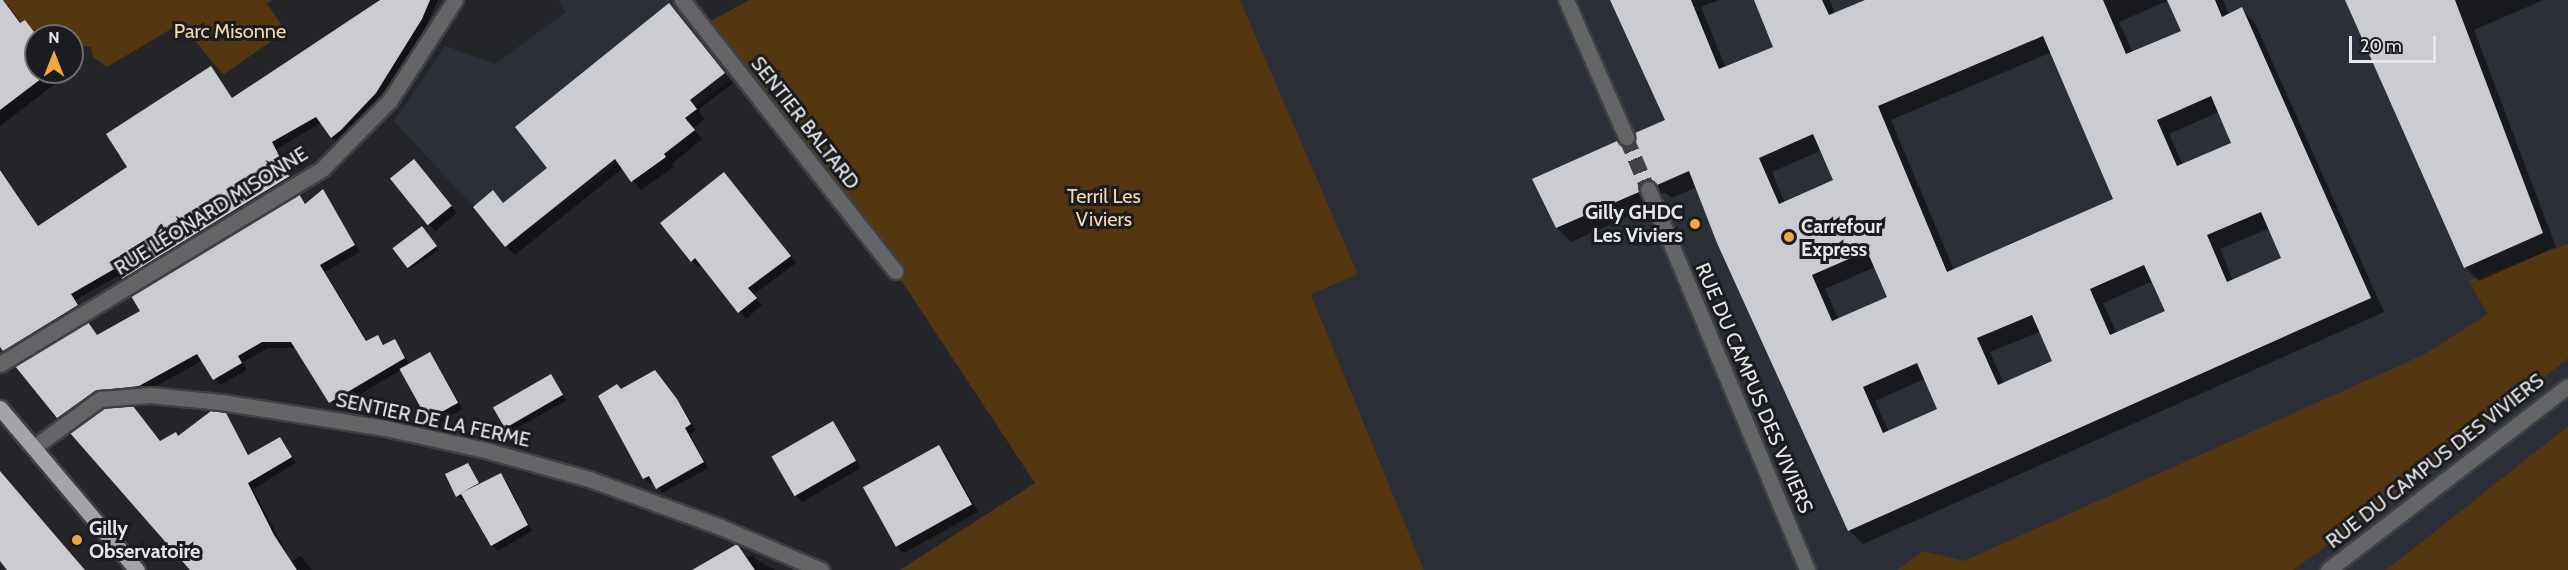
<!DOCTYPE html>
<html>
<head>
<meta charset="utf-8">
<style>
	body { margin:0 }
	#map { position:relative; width:2568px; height:570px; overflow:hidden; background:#242529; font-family:Cabin,sans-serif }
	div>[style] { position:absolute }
	.built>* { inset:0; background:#2c2f38 }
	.green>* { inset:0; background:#543710 }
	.shadow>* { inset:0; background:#0007 }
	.building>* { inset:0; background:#caccd1; transform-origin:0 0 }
	.street-tunnel>* { height:15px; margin-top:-7.5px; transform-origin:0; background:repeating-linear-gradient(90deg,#414246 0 15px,transparent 0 23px) }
	.roads { filter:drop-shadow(2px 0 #3f4044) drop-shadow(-2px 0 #3f4044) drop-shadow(0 2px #3f4044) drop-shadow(0 -2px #3f4044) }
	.street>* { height:15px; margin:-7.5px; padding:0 7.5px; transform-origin:7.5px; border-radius:7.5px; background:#646567 }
	.primary>* { height:15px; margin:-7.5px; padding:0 7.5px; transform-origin:7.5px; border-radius:7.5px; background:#a3a4a8 }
	.dots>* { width:16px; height:16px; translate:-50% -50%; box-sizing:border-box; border:3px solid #1a1c1f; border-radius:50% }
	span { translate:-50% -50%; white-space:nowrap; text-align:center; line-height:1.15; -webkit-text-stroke:6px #1a1c1f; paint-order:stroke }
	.park-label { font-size:20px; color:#f7d6b0 }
	.street-label { font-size:20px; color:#e6e7e9 }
	.poi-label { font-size:20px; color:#e6e7e9; font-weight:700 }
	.right { translate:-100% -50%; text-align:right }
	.left { translate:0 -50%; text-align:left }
	.north { position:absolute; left:24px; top:24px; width:60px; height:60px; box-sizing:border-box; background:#1a1c1f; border:2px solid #6c6d70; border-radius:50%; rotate:0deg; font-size:16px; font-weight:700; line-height:24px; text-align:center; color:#e6e7e9 }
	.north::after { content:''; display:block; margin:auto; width:21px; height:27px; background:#f1a63f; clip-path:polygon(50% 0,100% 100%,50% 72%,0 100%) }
	.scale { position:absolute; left:2349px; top:36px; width:87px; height:27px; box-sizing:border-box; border:3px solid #e6e7e9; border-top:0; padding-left:8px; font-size:18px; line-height:21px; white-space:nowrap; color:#e6e7e9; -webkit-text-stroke:4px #1a1c1f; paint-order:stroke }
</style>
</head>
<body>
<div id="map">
	<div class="built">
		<div style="clip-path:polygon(558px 0,678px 0,733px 78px,513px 241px,456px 188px,394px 121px,445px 46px,495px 64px,566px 12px)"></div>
		<div style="clip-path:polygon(1240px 0,2568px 0,2568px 426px,2386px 570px,1424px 570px,1311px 293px,1358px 274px)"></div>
	</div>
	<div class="green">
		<div style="clip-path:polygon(2px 0,272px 0,267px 4px,286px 31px,223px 75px,181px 23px,107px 67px,93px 57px,91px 47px,72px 45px,72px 36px,37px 36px,21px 23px)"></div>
		<div style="clip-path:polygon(749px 0,1240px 0,1358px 274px,1311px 294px,1424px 570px,900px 570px,1035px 483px,895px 271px,709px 22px)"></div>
		<div style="clip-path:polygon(2568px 244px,2568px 358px,2408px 487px,2293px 570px,1897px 570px,1923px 551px,1964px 561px,2423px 355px,2488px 314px,2468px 281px)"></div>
		<div style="clip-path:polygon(2568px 426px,2568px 570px,2386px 570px)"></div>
	</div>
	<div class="shadow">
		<div style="clip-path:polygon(0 0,4px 0,22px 24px,25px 22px,37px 36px,36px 72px,65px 72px,67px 75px,0 126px)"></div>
		<div style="clip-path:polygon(376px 0,438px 0,427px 25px,381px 99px,337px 143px,322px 122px,277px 149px,295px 183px,129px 284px,121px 274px,76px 300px,83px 311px,33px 342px,0 340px,0 169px,39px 227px,129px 168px,210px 68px,233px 99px,293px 57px,356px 19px,378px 3px)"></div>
		<div style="clip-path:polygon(evenodd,1612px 0,1719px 0,1701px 7px,1726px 68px,1775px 47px,1755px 0,1830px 0,1835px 14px,1869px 0,2223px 0,2229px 15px,2241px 9px,2255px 23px,2384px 312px,1863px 544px,1849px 530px,1697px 187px,1672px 198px,1665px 193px,1658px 194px,1652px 206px,1571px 242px,1557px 228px,1621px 147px,1630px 148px,1667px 121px,1612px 0,2169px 0,2183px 31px,2133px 53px,2119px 22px,2169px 0,1612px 0,2052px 52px,2115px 200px,1954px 270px,1891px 120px,2052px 52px,1612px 0,2219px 112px,2233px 143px,2183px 165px,2169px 134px,2219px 112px,1612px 0,1822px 150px,1835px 181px,1785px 203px,1772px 172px,1822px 150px,1612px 0,2270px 228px,2283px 259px,2233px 281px,2220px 249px,2270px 228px,1612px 0,1875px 267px,1889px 298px,1839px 320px,1825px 289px,1875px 267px,1612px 0,2153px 281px,2167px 312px,2117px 334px,2103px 303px,2153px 281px,1612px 0,2041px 331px,2054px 362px,2004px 384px,1990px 352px,2041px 331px,1612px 0,1924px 379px,1939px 410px,1889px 432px,1875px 401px,1924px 379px)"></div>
		<div style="clip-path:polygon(2347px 0,2543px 0,2474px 30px,2556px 247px,2479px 281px,2465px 267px)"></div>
		<div style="clip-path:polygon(678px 15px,733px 83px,698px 110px,705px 119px,693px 128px,702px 139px,672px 164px,674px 167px,641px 190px,623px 168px,515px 255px,506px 246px,493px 192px,504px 204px,549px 168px)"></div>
		<div style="clip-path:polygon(414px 161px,457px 213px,435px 231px,429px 224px)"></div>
		<div style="clip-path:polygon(730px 180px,796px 263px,753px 295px,762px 305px,746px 319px,701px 264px,698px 267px,692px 261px)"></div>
		<div style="clip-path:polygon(323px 191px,360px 252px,325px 272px,368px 342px,378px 337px,386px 346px,395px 341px,410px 364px,430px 353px,463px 409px,436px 425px,401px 370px,337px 408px,296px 348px,268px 348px,243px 362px,247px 370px,220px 385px,203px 360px,146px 392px,101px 396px,64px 423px,58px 417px,88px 324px,98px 336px,142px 312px,299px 196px,307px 205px)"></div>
		<div style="clip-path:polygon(425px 231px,439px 250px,408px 270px,405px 267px)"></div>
		<div style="clip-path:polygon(551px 376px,566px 401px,511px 431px,506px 426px)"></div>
		<div style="clip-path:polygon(660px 377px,682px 406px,696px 430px,690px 434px,708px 468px,662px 493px,653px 481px,650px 484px,644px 478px,622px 391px)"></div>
		<div style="clip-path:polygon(225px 415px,250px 456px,280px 439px,296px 463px,253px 489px,291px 561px,301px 556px,312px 570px,192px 570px,161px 443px,179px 437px)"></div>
		<div style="clip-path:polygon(833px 423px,861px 468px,802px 502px,795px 495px)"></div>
		<div style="clip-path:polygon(939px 447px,945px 453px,978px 512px,904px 553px,897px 547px)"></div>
		<div style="clip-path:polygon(468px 465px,481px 485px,500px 475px,506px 480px,532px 531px,498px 551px,492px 545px,466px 500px,463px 501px,457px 496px)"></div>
		<div style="clip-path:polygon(742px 552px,747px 558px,753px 555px,759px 562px,776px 570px,695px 570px)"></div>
	</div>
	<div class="building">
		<div style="clip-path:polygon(0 0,3px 0,20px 23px,25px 20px,37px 36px,36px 72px,50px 72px,0 110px)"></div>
		<div style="clip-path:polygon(380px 0,430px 0,422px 19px,376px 93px,341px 130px,331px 138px,316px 117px,272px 142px,290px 176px,122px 279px,116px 268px,71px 294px,78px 305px,3px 351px,0 347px,0 170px,38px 226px,127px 167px,106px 134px,211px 66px,232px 98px)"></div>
		<div style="clip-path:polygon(evenodd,1610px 0,1691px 0,1719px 69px,1773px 47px,1754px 0,1822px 0,1829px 15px,1865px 0,2103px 0,2126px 54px,2181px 31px,2167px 0,2215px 0,2222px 17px,2242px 7px,2371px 298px,1848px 531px,1717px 243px,1689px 171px,1657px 185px,1650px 179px,1644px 180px,1638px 187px,1639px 192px,1556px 228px,1532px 179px,1617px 141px,1621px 145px,1629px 146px,1634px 142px,1635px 133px,1665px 120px,1610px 0,2043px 36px,2113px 199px,1947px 272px,1878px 106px,2043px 36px,1610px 0,2211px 96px,2231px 143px,2177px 166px,2157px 120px,2211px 96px,1610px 0,1813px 134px,1833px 180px,1779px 204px,1759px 158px,1813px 134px,1610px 0,2261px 212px,2281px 258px,2227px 282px,2207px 235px,2261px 212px,1610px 0,1867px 251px,1887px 297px,1832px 321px,1812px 275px,1867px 251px,1610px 0,2144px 265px,2165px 311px,2110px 335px,2090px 289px,2144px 265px,1610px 0,2032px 315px,2052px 361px,1998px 385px,1977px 338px,2032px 315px,1610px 0,1917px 363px,1937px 409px,1883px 433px,1863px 387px,1917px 363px)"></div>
		<div style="clip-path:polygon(2345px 0,2455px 0,2543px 233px,2464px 268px)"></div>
		<div style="clip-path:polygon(669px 3px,725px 73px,690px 100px,697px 109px,685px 118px,695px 130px,664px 154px,666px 157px,631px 182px,615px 159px,505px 247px,473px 207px,493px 190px,503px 203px,547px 168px,515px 127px)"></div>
		<div style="left:414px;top:159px;width:60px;height:31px;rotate:51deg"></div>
		<div style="clip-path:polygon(724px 172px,791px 256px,748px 288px,757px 298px,738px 313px,695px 258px,691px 262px,660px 223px)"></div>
		<div style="clip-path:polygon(323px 189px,355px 245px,320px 265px,366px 341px,378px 335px,383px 345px,395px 339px,405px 358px,329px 403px,291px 342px,262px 342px,238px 356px,242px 363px,213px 380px,197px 354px,139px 386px,95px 391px,57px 418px,15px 366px,88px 322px,97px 335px,140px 311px,131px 296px,299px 194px,305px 204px)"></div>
		<div style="left:422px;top:226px;width:25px;height:37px;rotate:53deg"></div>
		<div style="left:430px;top:352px;width:58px;height:35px;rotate:61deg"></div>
		<div style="clip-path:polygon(655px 370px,677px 399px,691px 424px,685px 428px,704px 462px,656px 489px,649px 476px,643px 479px,598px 396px,617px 384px,621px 389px)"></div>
		<div style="left:551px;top:374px;width:24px;height:67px;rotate:60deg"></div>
		<div style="clip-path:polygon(133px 406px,160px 441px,176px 432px,178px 436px,211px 411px,226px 413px,248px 455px,280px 437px,292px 457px,248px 483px,274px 535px,297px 570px,190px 570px,70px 433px,104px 408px)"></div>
		<div style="left:833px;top:421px;width:46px;height:71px;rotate:60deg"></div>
		<div style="left:939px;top:445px;width:68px;height:87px;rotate:61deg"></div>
		<div style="clip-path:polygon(468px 463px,479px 483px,461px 493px,501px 473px,528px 525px,491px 546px,461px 494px,456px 497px,445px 474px)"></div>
		<div style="clip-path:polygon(0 471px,66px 548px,85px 570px,7px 570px,0 561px)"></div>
		<div style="clip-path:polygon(737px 544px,755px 570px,692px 570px)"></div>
	</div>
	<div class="street-tunnel">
		<div style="left:1626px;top:137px;width:56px;rotate:67.1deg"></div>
	</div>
	<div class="roads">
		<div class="street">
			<div style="left:682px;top:0;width:345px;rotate:51.8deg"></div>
			<div style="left:1566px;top:0;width:150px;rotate:66.3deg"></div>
			<div style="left:1648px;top:189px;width:413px;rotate:67.3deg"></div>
			<div style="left:0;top:364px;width:378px;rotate:-31.2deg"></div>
			<div style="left:323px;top:168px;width:95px;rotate:-45.4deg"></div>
			<div style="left:390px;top:100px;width:119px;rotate:-57deg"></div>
			<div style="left:34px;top:447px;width:82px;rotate:-36deg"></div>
			<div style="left:100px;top:399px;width:50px;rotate:-4.6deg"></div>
			<div style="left:150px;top:395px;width:71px;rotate:5.6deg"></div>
			<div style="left:221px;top:402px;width:166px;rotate:9deg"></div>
			<div style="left:385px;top:428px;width:102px;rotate:12.4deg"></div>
			<div style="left:485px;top:450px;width:108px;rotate:15.6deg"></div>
			<div style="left:589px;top:479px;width:140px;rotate:20deg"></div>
			<div style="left:721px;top:527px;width:109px;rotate:23.3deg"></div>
			<div style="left:2328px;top:570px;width:302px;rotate:-37.5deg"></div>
		</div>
		<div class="primary">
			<div style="left:0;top:408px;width:212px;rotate:49.8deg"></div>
		</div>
	</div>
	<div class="dots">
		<div style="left:1695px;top:224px;background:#f1a63f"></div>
		<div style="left:1789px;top:237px;background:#f1a63f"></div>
		<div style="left:77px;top:540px;background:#f1a63f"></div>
	</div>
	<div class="park-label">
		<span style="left:230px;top:31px">Parc Misonne</span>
		<span style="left:1104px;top:208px">Terril Les<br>Viviers</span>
	</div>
	<div class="street-label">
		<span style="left:805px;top:123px;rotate:52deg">SENTIER BALTARD</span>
		<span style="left:211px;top:211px;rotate:-32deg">RUE LÉONARD MISONNE</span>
		<span style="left:1754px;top:388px;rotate:67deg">RUE DU CAMPUS DES VIVIERS</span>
		<span style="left:433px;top:420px;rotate:12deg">SENTIER DE LA FERME</span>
		<span style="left:2435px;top:461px;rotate:-38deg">RUE DU CAMPUS DES VIVIERS</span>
	</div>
	<div class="poi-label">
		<span class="right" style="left:1683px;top:224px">Gilly GHDC<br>Les Viviers</span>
		<span class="left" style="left:1801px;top:238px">Carrefour<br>Express</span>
		<span class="left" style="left:89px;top:540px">Gilly<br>Observatoire</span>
	</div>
	<div class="north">N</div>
	<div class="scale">20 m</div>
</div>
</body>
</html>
